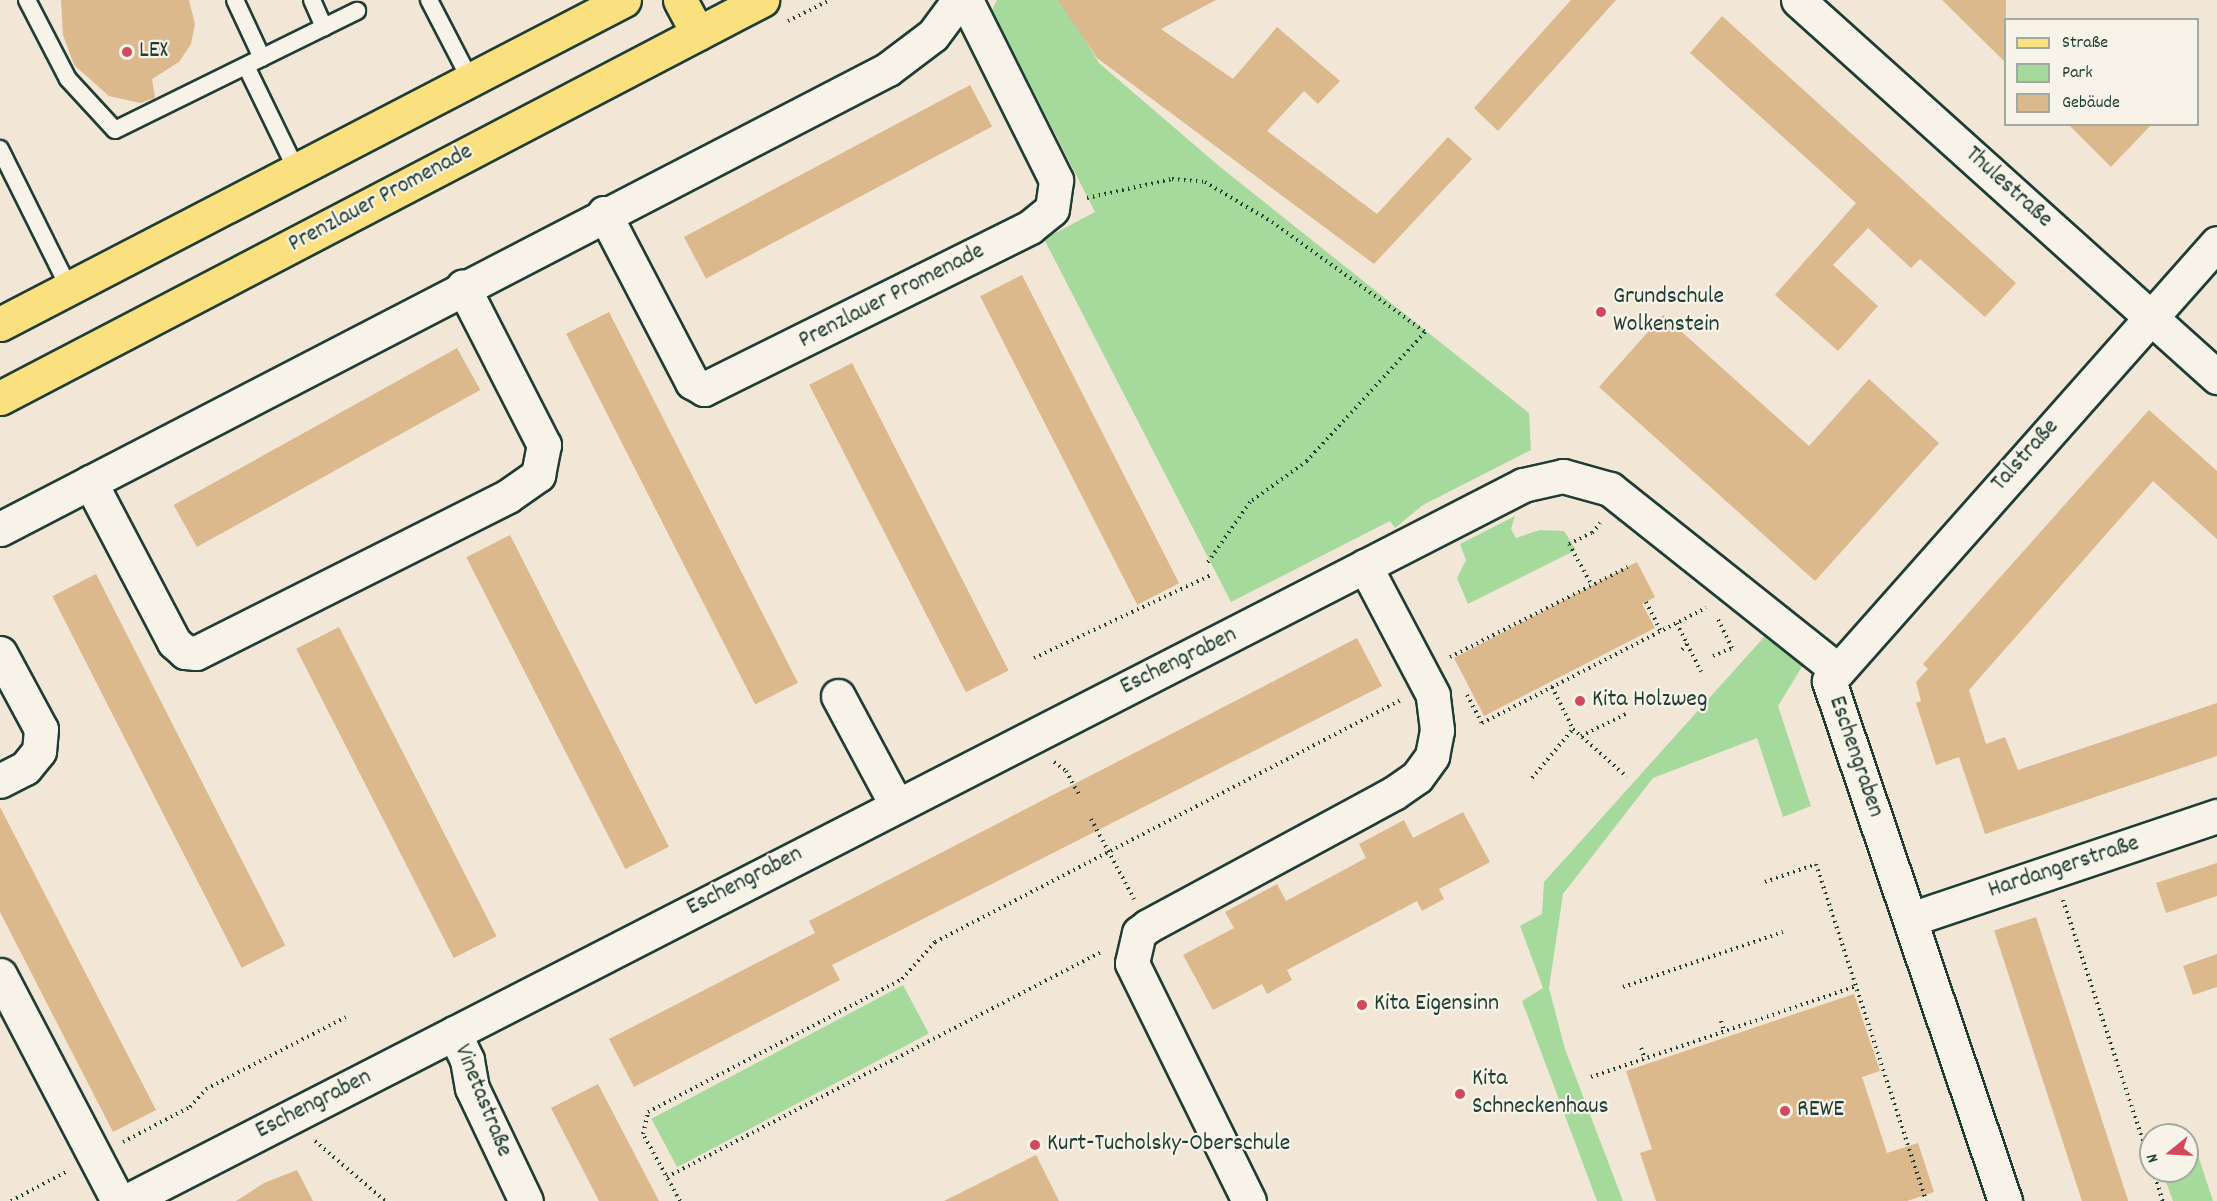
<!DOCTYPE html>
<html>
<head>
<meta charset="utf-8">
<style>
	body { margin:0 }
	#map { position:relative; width:2217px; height:1201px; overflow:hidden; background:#f2e7d6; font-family:Dekko,sans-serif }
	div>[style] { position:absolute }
	.green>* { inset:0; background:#a6da9d; transform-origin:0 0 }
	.building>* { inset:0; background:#dcb88d; transform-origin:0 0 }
	.path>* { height:4px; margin-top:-2px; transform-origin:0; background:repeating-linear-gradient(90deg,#1f3d34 0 1.5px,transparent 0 6px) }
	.roads { filter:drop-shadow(2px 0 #1f3d34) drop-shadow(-2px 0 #1f3d34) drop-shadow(0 2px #1f3d34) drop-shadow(0 -2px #1f3d34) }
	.lane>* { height:16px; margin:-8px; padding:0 8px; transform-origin:8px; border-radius:8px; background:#f7f3e8 }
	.street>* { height:33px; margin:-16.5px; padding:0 16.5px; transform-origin:16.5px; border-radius:16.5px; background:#f7f3e8 }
	.secondary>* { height:33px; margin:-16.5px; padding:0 16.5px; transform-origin:16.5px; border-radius:16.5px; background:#f7f3e8 }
	.primary>* { height:33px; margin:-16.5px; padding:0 16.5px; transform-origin:16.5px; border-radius:16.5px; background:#fbe080 }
	.dots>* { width:16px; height:16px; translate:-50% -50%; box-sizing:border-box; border:3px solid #f7f3e8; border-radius:50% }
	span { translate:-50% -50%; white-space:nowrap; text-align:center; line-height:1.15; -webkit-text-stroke:4.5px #f7f3e8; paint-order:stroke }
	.poi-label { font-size:24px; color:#1f3d34 }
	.left { translate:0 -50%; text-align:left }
	.street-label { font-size:24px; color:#1f3d34 }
	.legend { position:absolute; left:2004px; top:18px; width:195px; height:108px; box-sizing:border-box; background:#f7f3e8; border:2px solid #a1aaa0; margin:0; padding:8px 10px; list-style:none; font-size:18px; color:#1f3d34 }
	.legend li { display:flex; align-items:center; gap:12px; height:30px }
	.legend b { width:30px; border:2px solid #a1aaa0 }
	.north { position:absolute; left:2139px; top:1123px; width:60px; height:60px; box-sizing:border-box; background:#f7f3e8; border:2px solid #a1aaa0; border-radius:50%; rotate:252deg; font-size:16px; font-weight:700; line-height:24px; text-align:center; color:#1f3d34 }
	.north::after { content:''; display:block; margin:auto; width:21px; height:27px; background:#d1495b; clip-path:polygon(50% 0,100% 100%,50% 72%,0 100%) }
</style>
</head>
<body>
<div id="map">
	<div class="green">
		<div style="clip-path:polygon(997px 0,1061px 0,1099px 63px,1219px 166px,1529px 413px,1531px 450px,1423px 505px,1395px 528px,1390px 521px,1231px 602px,1044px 239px,1095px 212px,992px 10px)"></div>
		<div style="clip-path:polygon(1515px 516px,1511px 529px,1516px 538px,1540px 530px,1564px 531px,1576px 550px,1468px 604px,1457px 578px,1466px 560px,1460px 544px)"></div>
		<div style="clip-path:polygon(1765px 636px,1803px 665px,1778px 706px,1811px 806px,1783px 817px,1757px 738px,1653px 778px,1563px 894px,1549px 988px,1565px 1049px,1623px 1201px,1597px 1201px,1522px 1001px,1543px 988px,1520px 926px,1542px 914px,1544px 882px)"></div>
		<div style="left:903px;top:985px;width:55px;height:285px;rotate:62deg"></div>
		<div style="clip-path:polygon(2194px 1143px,2213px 1201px,2173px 1201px,2162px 1171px,2187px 1171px,2187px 1145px)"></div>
	</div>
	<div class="building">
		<div style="clip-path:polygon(61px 0,189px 0,195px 24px,191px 44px,179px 62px,152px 79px,155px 98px,140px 103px,109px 96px,74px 65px,63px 35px)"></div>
		<div style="clip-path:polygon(1058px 0,1216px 0,1161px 29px,1233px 79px,1277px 27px,1340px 81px,1318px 104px,1304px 91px,1267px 131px,1377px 214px,1448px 137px,1472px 159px,1374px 264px,1097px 58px)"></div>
		<div style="clip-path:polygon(1571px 0,1616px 0,1498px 131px,1474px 108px)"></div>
		<div style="clip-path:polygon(1942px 0,2006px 0,2006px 63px)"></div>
		<div style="clip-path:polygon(1722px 16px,2016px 283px,1985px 317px,1920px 259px,1911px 268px,1868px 228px,1833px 265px,1878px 306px,1838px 351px,1775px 295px,1856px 203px,1690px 53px)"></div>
		<div style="left:970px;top:85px;width:47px;height:324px;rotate:62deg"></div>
		<div style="clip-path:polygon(2068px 124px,2152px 124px,2111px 167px)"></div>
		<div style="left:1022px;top:275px;width:346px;height:47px;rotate:63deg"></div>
		<div style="left:609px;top:312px;width:416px;height:48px;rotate:63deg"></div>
		<div style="clip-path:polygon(1663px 315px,1809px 446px,1869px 379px,1939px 443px,1815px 581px,1599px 387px)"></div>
		<div style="left:457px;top:348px;width:48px;height:324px;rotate:61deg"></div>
		<div style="left:852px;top:363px;width:345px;height:48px;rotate:63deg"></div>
		<div style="clip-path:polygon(2149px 410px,2217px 471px,2217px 539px,2153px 481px,1969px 690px,1986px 744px,2005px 737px,2018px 770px,2217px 703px,2217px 756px,1985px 834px,1959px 757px,1936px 765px,1916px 703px,1921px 701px,1916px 682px,1928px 669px,1923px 664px)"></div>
		<div style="left:510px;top:535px;width:350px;height:49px;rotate:63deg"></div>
		<div style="clip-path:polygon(1637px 562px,1655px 597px,1642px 604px,1655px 628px,1484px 716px,1454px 658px)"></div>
		<div style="left:96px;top:574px;width:417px;height:49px;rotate:63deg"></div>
		<div style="left:339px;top:627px;width:347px;height:48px;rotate:63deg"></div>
		<div style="clip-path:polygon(1357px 638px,1382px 686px,832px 965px,840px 980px,634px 1087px,609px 1039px,815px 933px,809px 921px)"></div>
		<div style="clip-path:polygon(0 807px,156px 1110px,113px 1132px,0 912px)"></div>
		<div style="clip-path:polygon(1463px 812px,1490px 862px,1439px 889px,1444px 899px,1422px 911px,1417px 901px,1287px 970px,1292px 980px,1267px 994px,1262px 984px,1213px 1010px,1183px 955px,1234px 928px,1225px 912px,1277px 884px,1286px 901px,1366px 858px,1359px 844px,1404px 820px,1413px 838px)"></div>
		<div style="clip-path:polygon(2217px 863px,2217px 896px,2166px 913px,2156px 883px)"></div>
		<div style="left:2036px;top:917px;width:299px;height:44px;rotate:72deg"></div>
		<div style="clip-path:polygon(2217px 954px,2217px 987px,2193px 995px,2183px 966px)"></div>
		<div style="clip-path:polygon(1854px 994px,1880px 1071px,1862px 1077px,1887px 1153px,1918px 1143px,1934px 1192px,1907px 1201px,1656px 1201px,1640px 1153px,1652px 1149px,1626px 1071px)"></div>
		<div style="clip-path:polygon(598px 1084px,659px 1201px,599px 1201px,551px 1108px)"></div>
		<div style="clip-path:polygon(1036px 1155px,1059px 1201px,944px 1201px)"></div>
		<div style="clip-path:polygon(297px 1170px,313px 1201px,236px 1201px,264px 1183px)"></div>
	</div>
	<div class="path">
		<div style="left:788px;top:21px;width:47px;rotate:-26.6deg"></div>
		<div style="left:1087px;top:198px;width:87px;rotate:-12.6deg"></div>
		<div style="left:1172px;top:179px;width:33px;rotate:5deg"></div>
		<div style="left:1205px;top:182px;width:78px;rotate:30.8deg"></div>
		<div style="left:1272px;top:222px;width:188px;rotate:35.7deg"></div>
		<div style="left:1425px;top:332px;width:175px;rotate:132.5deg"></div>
		<div style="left:1307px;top:461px;width:70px;rotate:144.3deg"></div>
		<div style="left:1250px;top:502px;width:77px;rotate:124.9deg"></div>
		<div style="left:1590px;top:582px;width:43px;rotate:-118.9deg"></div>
		<div style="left:1569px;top:544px;width:25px;rotate:-26deg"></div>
		<div style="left:1592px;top:533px;width:13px;rotate:-51deg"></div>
		<div style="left:1646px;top:602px;width:33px;rotate:63deg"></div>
		<div style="left:1677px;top:623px;width:23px;rotate:65deg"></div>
		<div style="left:1687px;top:644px;width:9px;rotate:131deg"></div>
		<div style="left:1687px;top:644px;width:31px;rotate:63deg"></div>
		<div style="left:1713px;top:656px;width:21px;rotate:-23deg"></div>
		<div style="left:1732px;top:648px;width:32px;rotate:-116deg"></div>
		<div style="left:1450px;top:657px;width:199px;rotate:-26.8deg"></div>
		<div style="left:1034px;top:658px;width:195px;rotate:-25.1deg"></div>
		<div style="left:1552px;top:687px;width:47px;rotate:63.4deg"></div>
		<div style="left:1573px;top:729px;width:72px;rotate:41.6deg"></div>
		<div style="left:1467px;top:695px;width:32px;rotate:62deg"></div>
		<div style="left:1482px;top:723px;width:252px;rotate:-27.2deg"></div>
		<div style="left:1581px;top:736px;width:50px;rotate:-26.1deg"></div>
		<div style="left:1054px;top:762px;width:15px;rotate:37deg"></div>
		<div style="left:1066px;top:771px;width:26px;rotate:61deg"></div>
		<div style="left:1532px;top:778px;width:64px;rotate:-50.1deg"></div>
		<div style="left:1091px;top:819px;width:91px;rotate:61.7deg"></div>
		<div style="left:1765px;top:882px;width:54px;rotate:-19.4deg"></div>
		<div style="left:1816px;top:864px;width:354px;rotate:71.9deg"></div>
		<div style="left:2063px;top:900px;width:278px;rotate:71.6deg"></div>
		<div style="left:1623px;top:987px;width:169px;rotate:-19deg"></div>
		<div style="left:1721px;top:1021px;width:10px;rotate:73deg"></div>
		<div style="left:1641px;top:1048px;width:12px;rotate:70deg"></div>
		<div style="left:1591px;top:1077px;width:281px;rotate:-18.9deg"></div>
		<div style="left:315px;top:1141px;width:92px;rotate:40.6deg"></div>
		<div style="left:123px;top:1142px;width:76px;rotate:-27.6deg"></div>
		<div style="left:190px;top:1107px;width:24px;rotate:-48deg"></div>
		<div style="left:206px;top:1089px;width:157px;rotate:-27.2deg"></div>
		<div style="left:2153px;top:1171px;width:32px;rotate:72deg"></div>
		<div style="left:667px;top:1177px;width:489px;rotate:-27.4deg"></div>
		<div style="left:11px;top:1201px;width:62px;rotate:-27.8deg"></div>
		<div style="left:680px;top:1201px;width:77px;rotate:-118.9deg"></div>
		<div style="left:643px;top:1134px;width:23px;rotate:-77deg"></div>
		<div style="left:648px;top:1112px;width:287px;rotate:-27.6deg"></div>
		<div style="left:902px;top:979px;width:50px;rotate:-48.3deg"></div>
		<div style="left:935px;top:942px;width:525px;rotate:-27.44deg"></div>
	</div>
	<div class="roads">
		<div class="lane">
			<div style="left:27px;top:0;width:89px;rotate:62.6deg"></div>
			<div style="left:68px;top:79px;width:69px;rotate:47.3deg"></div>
			<div style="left:115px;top:130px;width:270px;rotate:-26.2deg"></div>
			<div style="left:235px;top:0;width:64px;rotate:65deg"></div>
			<div style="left:312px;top:0;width:30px;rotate:66deg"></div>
			<div style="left:429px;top:0;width:89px;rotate:62.6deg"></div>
			<div style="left:246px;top:66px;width:114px;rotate:64.1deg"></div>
			<div style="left:0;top:149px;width:155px;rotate:63.6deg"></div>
		</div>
		<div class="street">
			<div style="left:604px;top:213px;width:191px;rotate:62.5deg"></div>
			<div style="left:692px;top:382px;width:14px;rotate:30deg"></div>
			<div style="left:704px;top:389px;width:364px;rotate:-26.4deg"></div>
			<div style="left:1030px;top:227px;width:28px;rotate:-39deg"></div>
			<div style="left:1052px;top:209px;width:29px;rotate:-82deg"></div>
			<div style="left:1056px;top:180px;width:201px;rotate:-116.6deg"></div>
			<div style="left:90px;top:482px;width:181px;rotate:62.3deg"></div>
			<div style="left:174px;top:642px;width:15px;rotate:42deg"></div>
			<div style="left:185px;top:652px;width:11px;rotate:5deg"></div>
			<div style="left:196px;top:653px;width:349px;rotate:-26.7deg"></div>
			<div style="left:508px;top:496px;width:37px;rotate:-35deg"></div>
			<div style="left:538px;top:475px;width:31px;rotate:-79deg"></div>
			<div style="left:544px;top:445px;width:178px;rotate:-117.1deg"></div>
			<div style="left:0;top:529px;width:1000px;rotate:-27.38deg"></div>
			<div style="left:888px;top:69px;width:56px;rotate:-37.1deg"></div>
			<div style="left:933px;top:35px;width:44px;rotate:-53.4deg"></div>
			<div style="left:0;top:653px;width:86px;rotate:61.7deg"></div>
			<div style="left:41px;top:729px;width:22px;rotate:95deg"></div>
			<div style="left:39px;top:751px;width:22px;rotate:129deg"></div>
			<div style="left:25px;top:768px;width:28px;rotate:153deg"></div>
			<div style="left:838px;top:696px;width:123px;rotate:61.8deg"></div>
			<div style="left:1911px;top:919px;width:323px;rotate:-18.6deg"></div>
			<div style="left:0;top:975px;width:255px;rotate:62.4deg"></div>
			<div style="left:454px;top:1033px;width:30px;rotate:64deg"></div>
			<div style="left:467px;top:1060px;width:28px;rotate:80deg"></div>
			<div style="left:472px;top:1088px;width:125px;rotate:64.5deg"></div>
			<div style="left:127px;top:1201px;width:1569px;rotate:-27.15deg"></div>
			<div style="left:1523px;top:485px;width:41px;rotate:-12.7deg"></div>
			<div style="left:1563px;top:476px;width:49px;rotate:15.5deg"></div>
			<div style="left:1610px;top:489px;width:288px;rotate:38.5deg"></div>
			<div style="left:1249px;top:1201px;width:265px;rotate:-116.2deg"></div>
			<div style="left:1132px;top:963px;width:31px;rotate:-77deg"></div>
			<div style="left:1139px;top:933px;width:11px;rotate:-38deg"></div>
			<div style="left:1148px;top:926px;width:280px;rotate:-28.4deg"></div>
			<div style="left:1394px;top:793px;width:28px;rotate:-35deg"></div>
			<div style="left:1417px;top:777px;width:26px;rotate:-54deg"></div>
			<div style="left:1432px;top:756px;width:26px;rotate:-79deg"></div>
			<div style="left:1437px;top:730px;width:35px;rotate:-97deg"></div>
			<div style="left:1433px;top:695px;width:146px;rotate:-117.8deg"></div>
			<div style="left:2005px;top:1201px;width:549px;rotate:-108.7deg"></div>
			<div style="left:1829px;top:681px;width:585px;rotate:-48.46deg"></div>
		</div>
		<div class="secondary">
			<div style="left:1798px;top:0;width:564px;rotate:41.98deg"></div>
		</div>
		<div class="primary">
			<div style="left:680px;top:0;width:38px;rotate:62deg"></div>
			<div style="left:0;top:324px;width:703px;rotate:-27.44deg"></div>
			<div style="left:0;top:398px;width:860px;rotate:-27.58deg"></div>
		</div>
	</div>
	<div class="dots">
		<div style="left:127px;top:52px;background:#d1495b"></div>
		<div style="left:1601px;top:312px;background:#d1495b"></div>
		<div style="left:1580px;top:701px;background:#d1495b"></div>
		<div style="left:1362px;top:1005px;background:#d1495b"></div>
		<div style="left:1460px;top:1094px;background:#d1495b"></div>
		<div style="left:1785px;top:1111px;background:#d1495b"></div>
		<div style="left:1035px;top:1145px;background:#d1495b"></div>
	</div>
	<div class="poi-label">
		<span class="left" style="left:139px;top:52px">LEX</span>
		<span class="left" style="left:1613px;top:312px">Grundschule<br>Wolkenstein</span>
		<span class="left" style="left:1592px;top:701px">Kita Holzweg</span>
		<span class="left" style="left:1374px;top:1005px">Kita Eigensinn</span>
		<span class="left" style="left:1472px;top:1094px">Kita<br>Schneckenhaus</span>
		<span class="left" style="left:1797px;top:1111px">REWE</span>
		<span class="left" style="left:1047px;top:1145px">Kurt-Tucholsky-Oberschule</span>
	</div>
	<div class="street-label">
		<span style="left:2008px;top:188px;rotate:42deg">Thulestraße</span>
		<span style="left:381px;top:199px;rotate:-28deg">Prenzlauer Promenade</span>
		<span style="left:892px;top:297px;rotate:-27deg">Prenzlauer Promenade</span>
		<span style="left:2026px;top:456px;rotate:-48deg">Talstraße</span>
		<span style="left:1179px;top:662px;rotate:-26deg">Eschengraben</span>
		<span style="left:1855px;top:757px;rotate:71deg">Eschengraben</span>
		<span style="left:2064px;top:868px;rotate:-18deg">Hardangerstraße</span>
		<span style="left:745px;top:882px;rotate:-27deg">Eschengraben</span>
		<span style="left:482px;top:1101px;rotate:68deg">Vinetastraße</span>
		<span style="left:314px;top:1105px;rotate:-27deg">Eschengraben</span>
	</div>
	<ul class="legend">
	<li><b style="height:8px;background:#fbe080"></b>Straße</li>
	<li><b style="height:16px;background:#a6da9d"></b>Park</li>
	<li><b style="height:16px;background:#dcb88d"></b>Gebäude</li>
	</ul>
	<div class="north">N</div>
</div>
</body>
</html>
